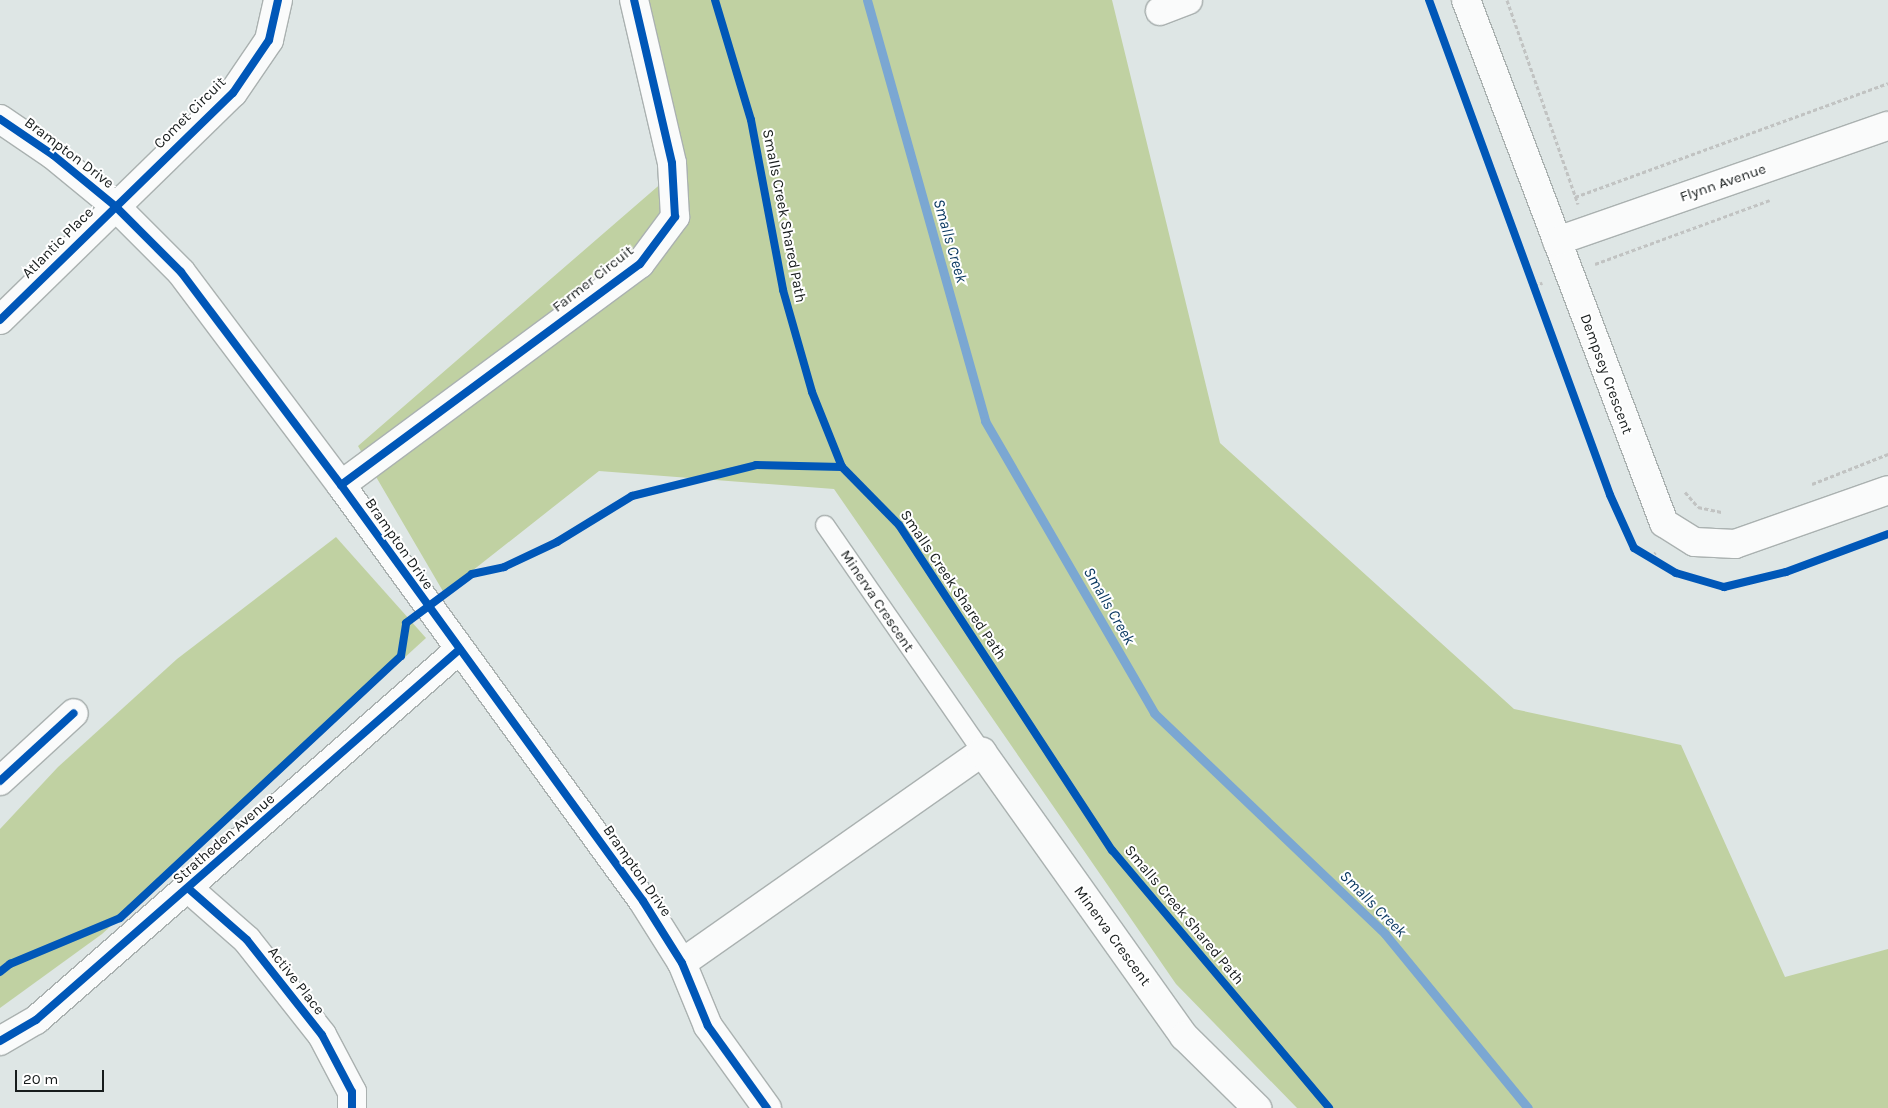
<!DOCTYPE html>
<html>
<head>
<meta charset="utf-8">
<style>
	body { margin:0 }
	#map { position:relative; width:1888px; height:1108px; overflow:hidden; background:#dee6e5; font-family:Karla,sans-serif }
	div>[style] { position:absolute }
	.forest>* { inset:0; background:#c0d1a2 }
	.stream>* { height:9px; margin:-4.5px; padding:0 4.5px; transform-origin:4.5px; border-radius:4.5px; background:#7ba7d2 }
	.path>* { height:3px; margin-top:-1.5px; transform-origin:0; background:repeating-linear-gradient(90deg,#c1c3c2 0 4px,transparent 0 6.5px) }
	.roads { filter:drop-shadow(1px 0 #aab1b0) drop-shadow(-1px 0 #aab1b0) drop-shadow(0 1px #aab1b0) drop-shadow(0 -1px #aab1b0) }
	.service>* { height:18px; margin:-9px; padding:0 9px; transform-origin:9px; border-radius:9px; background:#fafbfb }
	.minor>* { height:28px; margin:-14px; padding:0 14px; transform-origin:14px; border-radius:14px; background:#fafbfb }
	.tertiary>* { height:28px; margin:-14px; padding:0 14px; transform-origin:14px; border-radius:14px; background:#fafbfb }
	.cycleway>* { height:8px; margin:-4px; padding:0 4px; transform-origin:4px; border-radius:4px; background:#0057b8 }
	span { translate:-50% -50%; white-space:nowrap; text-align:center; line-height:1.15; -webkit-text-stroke:4px #fff; paint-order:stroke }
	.street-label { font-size:15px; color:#171c1c }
	.water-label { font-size:16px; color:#07365f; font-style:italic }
	.scale { position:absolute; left:15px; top:1070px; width:89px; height:22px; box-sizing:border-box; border:2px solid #171c1c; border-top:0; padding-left:6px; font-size:15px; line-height:18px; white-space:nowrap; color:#171c1c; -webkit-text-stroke:4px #fff; paint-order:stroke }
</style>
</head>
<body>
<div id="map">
	<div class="forest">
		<div style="clip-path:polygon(633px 0,1112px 0,1220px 443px,1514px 709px,1681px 745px,1785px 977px,1888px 949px,1888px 1108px,1297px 1108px,1176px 984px,834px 489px,599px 471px,444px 593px,358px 446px,664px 181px)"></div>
		<div style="clip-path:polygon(336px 537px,426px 638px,102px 934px,0 1008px,0 829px,58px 767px,177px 659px)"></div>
	</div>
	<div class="stream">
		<div style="left:867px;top:0;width:437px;rotate:74.3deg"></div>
		<div style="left:985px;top:421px;width:337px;rotate:59.9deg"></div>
		<div style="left:1154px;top:713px;width:320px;rotate:43.7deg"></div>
		<div style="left:1385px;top:934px;width:225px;rotate:50.6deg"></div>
	</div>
	<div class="path">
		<div style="left:1507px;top:0;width:216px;rotate:70.8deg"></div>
		<div style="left:1575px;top:197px;width:333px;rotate:-20deg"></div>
		<div style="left:1595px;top:264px;width:186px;rotate:-20.1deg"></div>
		<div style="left:1534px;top:286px;width:9px;rotate:-21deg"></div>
		<div style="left:1812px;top:484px;width:82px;rotate:-21.5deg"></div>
		<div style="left:1685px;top:492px;width:20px;rotate:49deg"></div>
		<div style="left:1698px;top:507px;width:24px;rotate:12deg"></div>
		<div style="left:1650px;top:558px;width:8px;rotate:-45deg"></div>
	</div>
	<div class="roads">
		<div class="service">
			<div style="left:825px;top:525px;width:276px;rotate:55.3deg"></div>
		</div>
		<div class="minor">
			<div style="left:1466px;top:0;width:559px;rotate:69.26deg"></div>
			<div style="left:1664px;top:523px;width:36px;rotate:32deg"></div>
			<div style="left:1695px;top:542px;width:40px;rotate:2.9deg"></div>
			<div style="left:1735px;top:544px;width:162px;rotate:-19.4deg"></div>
			<div style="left:1160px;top:11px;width:30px;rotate:-21deg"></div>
			<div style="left:1557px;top:241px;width:350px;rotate:-19.2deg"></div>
			<div style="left:0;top:320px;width:325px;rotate:-44.3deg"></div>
			<div style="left:233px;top:93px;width:64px;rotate:-55.8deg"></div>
			<div style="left:269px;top:40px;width:41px;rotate:-77.3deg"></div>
			<div style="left:341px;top:485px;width:372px;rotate:-36.5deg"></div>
			<div style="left:640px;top:264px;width:59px;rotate:-53.3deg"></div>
			<div style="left:675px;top:217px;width:54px;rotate:-93.2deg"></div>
			<div style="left:672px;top:163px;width:167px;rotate:-103.1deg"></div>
			<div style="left:0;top:781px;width:100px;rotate:-42.6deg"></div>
			<div style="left:189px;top:889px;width:77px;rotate:41.3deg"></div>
			<div style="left:247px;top:940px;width:121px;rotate:51.7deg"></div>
			<div style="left:322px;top:1035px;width:64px;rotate:62.2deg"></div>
			<div style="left:352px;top:1092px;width:16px;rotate:90deg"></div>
			<div style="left:682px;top:963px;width:367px;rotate:-35.1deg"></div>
			<div style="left:982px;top:752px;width:349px;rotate:54.6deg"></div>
			<div style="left:1184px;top:1036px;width:103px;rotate:44.6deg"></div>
			<div style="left:0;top:1041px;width:42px;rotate:-30.3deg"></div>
			<div style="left:36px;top:1020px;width:563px;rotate:-41.19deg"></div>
		</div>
		<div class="tertiary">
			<div style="left:0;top:119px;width:64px;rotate:34.2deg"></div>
			<div style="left:53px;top:155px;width:80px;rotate:39.4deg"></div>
			<div style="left:115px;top:206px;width:93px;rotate:45deg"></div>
			<div style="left:181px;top:272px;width:266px;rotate:53.1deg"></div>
			<div style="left:341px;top:485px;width:514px;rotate:54.02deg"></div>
			<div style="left:643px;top:901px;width:73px;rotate:57.8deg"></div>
			<div style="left:682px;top:963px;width:68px;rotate:67.6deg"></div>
			<div style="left:708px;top:1026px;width:101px;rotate:54.3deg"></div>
		</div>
	</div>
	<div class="cycleway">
		<div style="left:715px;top:0;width:125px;rotate:73.3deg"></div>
		<div style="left:751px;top:120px;width:173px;rotate:79.3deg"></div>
		<div style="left:783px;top:290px;width:106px;rotate:74.1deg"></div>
		<div style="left:812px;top:392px;width:81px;rotate:68.2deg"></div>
		<div style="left:842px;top:467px;width:81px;rotate:45.5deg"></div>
		<div style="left:899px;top:525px;width:389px;rotate:56.8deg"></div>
		<div style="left:1112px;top:850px;width:337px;rotate:49.9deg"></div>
		<div style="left:1429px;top:0;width:527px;rotate:69.91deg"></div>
		<div style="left:1610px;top:495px;width:58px;rotate:65.6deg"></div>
		<div style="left:1634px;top:548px;width:49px;rotate:30.8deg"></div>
		<div style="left:1676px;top:573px;width:50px;rotate:16.3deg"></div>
		<div style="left:1724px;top:587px;width:64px;rotate:-13.6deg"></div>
		<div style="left:1786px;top:572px;width:109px;rotate:-20.4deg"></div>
		<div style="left:0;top:119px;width:64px;rotate:34.2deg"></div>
		<div style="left:53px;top:155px;width:80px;rotate:39.4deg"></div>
		<div style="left:115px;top:206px;width:93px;rotate:45deg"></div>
		<div style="left:181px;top:272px;width:266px;rotate:53.1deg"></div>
		<div style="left:341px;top:485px;width:514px;rotate:54.02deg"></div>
		<div style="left:643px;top:901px;width:73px;rotate:57.8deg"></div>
		<div style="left:682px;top:963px;width:68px;rotate:67.6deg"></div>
		<div style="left:708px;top:1026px;width:101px;rotate:54.3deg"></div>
		<div style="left:0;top:320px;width:325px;rotate:-44.3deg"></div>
		<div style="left:233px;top:93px;width:64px;rotate:-55.8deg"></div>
		<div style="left:269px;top:40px;width:41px;rotate:-77.3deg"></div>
		<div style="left:341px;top:485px;width:372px;rotate:-36.5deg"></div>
		<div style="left:640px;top:264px;width:59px;rotate:-53.3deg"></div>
		<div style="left:675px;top:217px;width:54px;rotate:-93.2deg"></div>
		<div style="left:672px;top:163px;width:167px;rotate:-103.1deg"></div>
		<div style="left:0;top:781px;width:100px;rotate:-42.6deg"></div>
		<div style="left:189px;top:889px;width:77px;rotate:41.3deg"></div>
		<div style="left:247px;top:940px;width:121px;rotate:51.7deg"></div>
		<div style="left:322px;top:1035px;width:64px;rotate:62.2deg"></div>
		<div style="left:352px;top:1092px;width:16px;rotate:90deg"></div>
		<div style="left:0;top:972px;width:13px;rotate:-39deg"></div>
		<div style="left:10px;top:964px;width:119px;rotate:-22.7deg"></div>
		<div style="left:120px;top:918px;width:384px;rotate:-43deg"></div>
		<div style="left:401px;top:656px;width:33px;rotate:-81deg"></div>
		<div style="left:406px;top:623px;width:82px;rotate:-36.6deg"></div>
		<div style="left:472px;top:574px;width:33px;rotate:-12deg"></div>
		<div style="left:504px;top:567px;width:59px;rotate:-25.3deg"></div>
		<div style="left:557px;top:542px;width:88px;rotate:-31.5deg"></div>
		<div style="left:632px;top:496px;width:128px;rotate:-14deg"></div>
		<div style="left:756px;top:465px;width:86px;rotate:1.3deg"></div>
		<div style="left:0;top:1041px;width:42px;rotate:-30.3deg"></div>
		<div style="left:36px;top:1020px;width:563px;rotate:-41.19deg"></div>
	</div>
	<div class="street-label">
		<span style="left:190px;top:113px;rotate:-45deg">Comet Circuit</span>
		<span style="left:69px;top:153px;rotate:37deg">Brampton Drive</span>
		<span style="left:1723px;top:183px;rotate:-19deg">Flynn Avenue</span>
		<span style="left:784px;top:216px;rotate:79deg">Smalls Creek Shared Path</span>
		<span style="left:58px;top:243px;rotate:-45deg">Atlantic Place</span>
		<span style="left:593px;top:279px;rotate:-38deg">Farmer Circuit</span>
		<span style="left:1606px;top:374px;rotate:70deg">Dempsey Crescent</span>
		<span style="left:399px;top:544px;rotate:55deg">Brampton Drive</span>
		<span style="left:953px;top:585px;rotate:56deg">Smalls Creek Shared Path</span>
		<span style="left:877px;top:601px;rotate:56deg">Minerva Crescent</span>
		<span style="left:224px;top:839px;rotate:-41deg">Stratheden Avenue</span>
		<span style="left:637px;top:871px;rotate:55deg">Brampton Drive</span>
		<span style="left:1184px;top:915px;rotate:50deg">Smalls Creek Shared Path</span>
		<span style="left:1112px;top:936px;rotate:54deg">Minerva Crescent</span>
		<span style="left:296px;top:981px;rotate:52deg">Active Place</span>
	</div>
	<div class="water-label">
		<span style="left:950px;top:241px;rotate:74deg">Smalls Creek</span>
		<span style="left:1109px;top:606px;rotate:60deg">Smalls Creek</span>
		<span style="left:1373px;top:904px;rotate:45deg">Smalls Creek</span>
	</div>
	<div class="scale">20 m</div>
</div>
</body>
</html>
